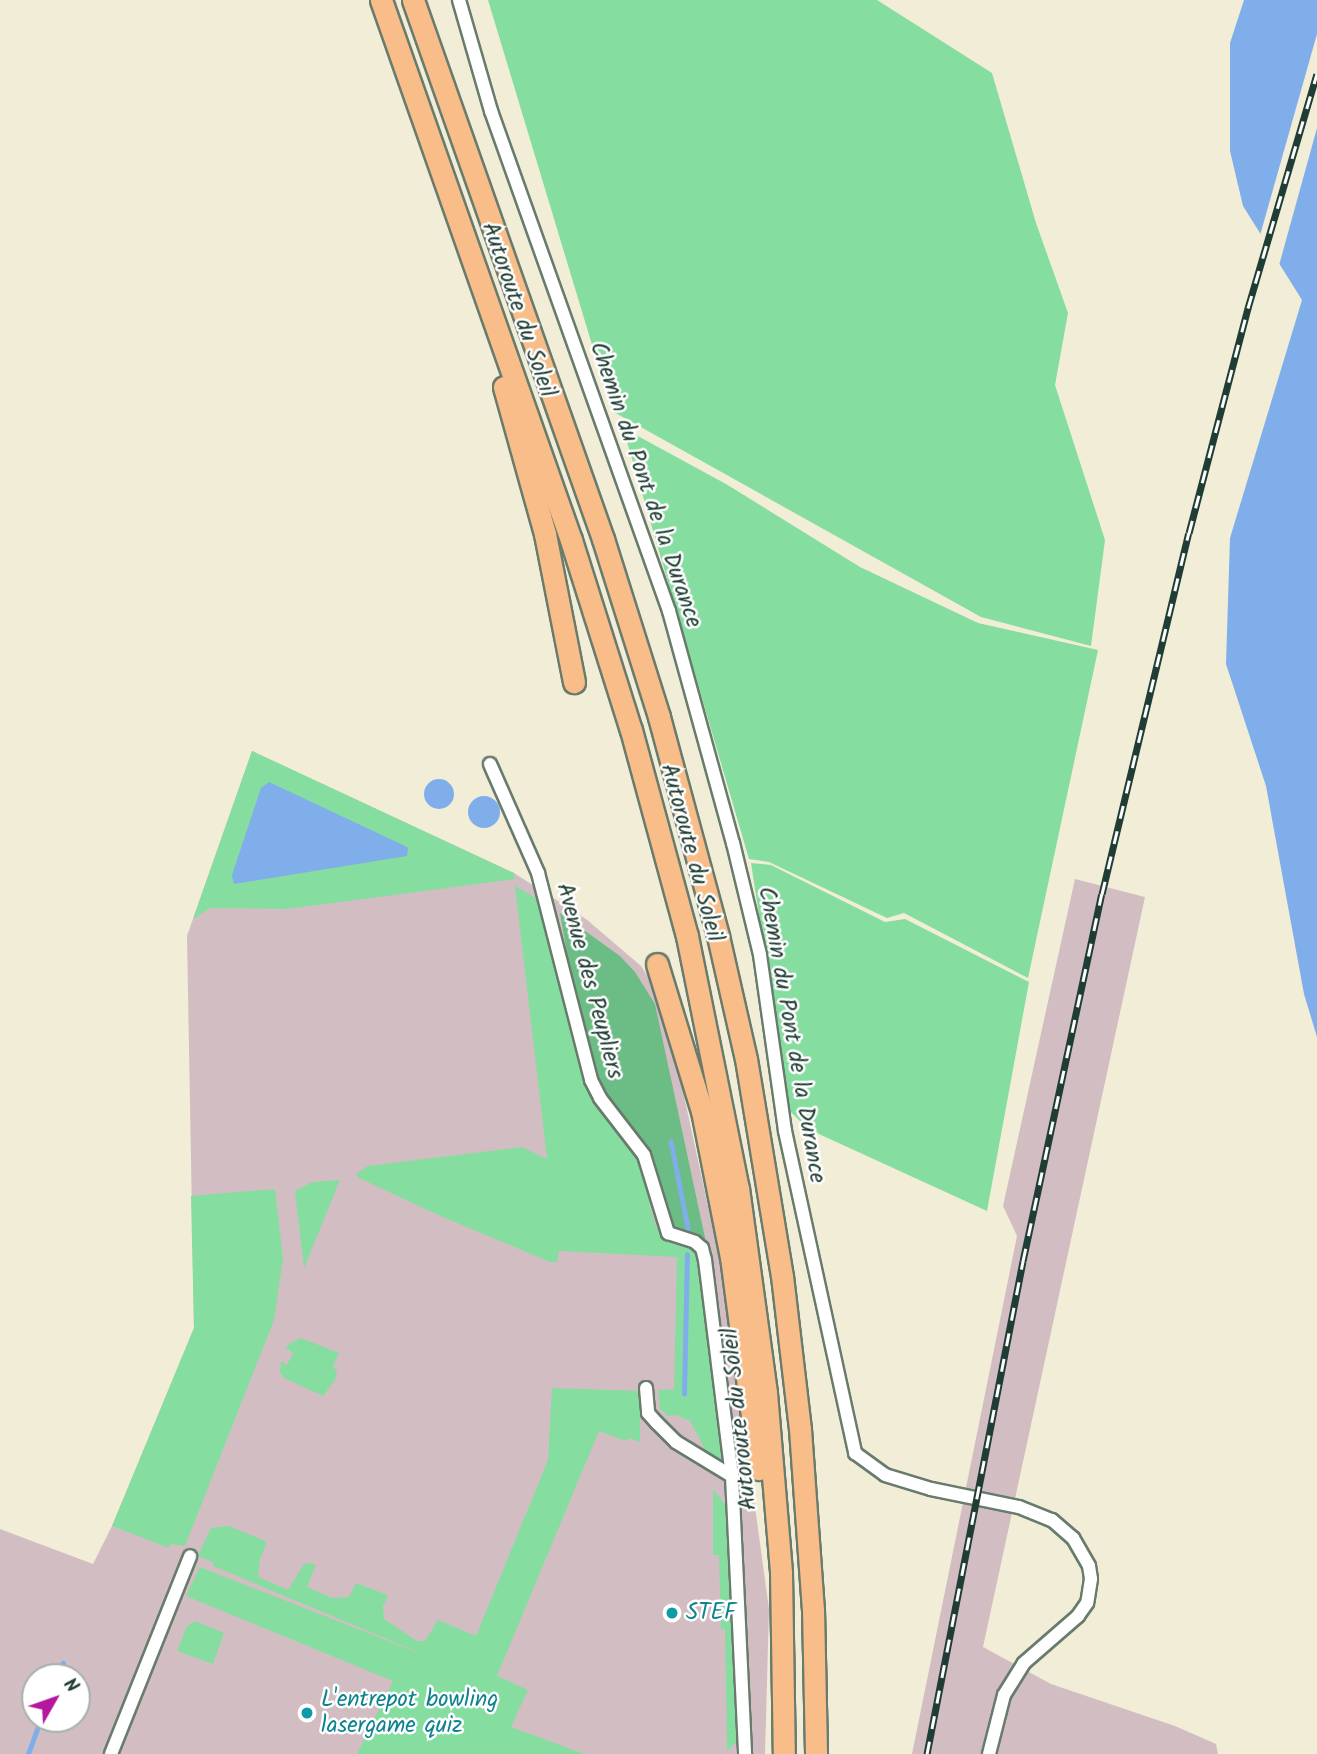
<!DOCTYPE html>
<html>
<head>
<meta charset="utf-8">
<style>
	body { margin:0 }
	#map { position:relative; width:1317px; height:1754px; overflow:hidden; background:#f1edd7; font-family:Kalam,sans-serif }
	div>[style] { position:absolute }
	.industrial>* { inset:0; background:#d2bec2 }
	.green>* { inset:0; background:#86dda0 }
	.forest>* { inset:0; background:#6cbc86 }
	.water>* { inset:0; background:#7faeea }
	.round { border-radius:50% }
	.pier>* { inset:0; background:#f1edd7 }
	.stream>* { height:4.5px; margin:-2.25px; padding:0 2.25px; transform-origin:2.25px; border-radius:2.25px; background:#7faeea }
	.roads { filter:drop-shadow(2px 0 #687b6d) drop-shadow(-2px 0 #687b6d) drop-shadow(0 2px #687b6d) drop-shadow(0 -2px #687b6d) }
	.street>* { height:12px; margin:-6px; padding:0 6px; transform-origin:6px; border-radius:6px; background:#fff }
	.highway>* { height:21px; margin:-10.5px; padding:0 10.5px; transform-origin:10.5px; border-radius:10.5px; background:#f8bd88 }
	.rail>* { height:7px; margin-top:-3.5px; transform-origin:0; background:repeating-linear-gradient(90deg,#fff 0 13px,#1f3d34 0 26px); box-sizing:border-box; border-block:2px solid #1f3d34 }
	.dots>* { width:19px; height:19px; translate:-50% -50%; box-sizing:border-box; border:4px solid #fff; border-radius:50% }
	span { translate:-50% -50%; white-space:nowrap; text-align:center; line-height:1.15; -webkit-text-stroke:5px #fff; paint-order:stroke }
	.street-label { font-size:23px; color:#1f3d34 }
	.culture-label { font-size:23px; color:#0d838f }
	.left { translate:0 -50%; text-align:left }
	.north { position:absolute; left:21px; top:1663px; width:70px; height:70px; box-sizing:border-box; background:#fff; border:2px solid #a5b1ae; border-radius:50%; rotate:50deg; font-size:19px; font-weight:700; line-height:28px; text-align:center; color:#1f3d34 }
	.north::after { content:''; display:block; margin:auto; width:24px; height:32px; background:#b5179e; clip-path:polygon(50% 0,100% 100%,50% 72%,0 100%) }
</style>
</head>
<body>
<div id="map">
	<div class="industrial">
		<div style="clip-path:polygon(evenodd,252px 751px,514px 873px,586px 919px,641px 966px,663px 999px,724px 1280px,769px 1609px,765px 1754px,0 1754px,0 1529px,93px 1564px,112px 1526px,194px 1328px,187px 936px,252px 751px,35px 1677px,77px 1677px,77px 1719px,35px 1719px,35px 1677px)"></div>
		<div style="clip-path:polygon(1075px 879px,1145px 897px,983px 1647px,1051px 1684px,1175px 1726px,1216px 1744px,1218px 1754px,912px 1754px,1017px 1236px,1003px 1206px)"></div>
	</div>
	<div class="green">
		<div style="clip-path:polygon(488px 0,877px 0,992px 73px,1036px 223px,1068px 313px,1055px 385px,1105px 540px,1091px 646px,981px 617px,612px 411px)"></div>
		<div style="clip-path:polygon(623px 428px,726px 484px,860px 567px,978px 623px,1098px 650px,1028px 978px,904px 913px,887px 918px,769px 862px,749px 859px)"></div>
		<div style="clip-path:polygon(252px 751px,514px 873px,515px 879px,287px 909px,210px 908px,193px 919px)"></div>
		<div style="clip-path:polygon(751px 863px,771px 865px,885px 922px,905px 919px,1029px 982px,987px 1211px,808px 1129px,789px 1110px)"></div>
		<div style="clip-path:polygon(515px 886px,541px 901px,587px 1076px,641px 1158px,651px 1186px,650px 1207px,656px 1227px,676px 1245px,689px 1244px,695px 1248px,700px 1257px,713px 1387px,722px 1427px,724px 1460px,707px 1453px,690px 1421px,676px 1415px,668px 1416px,660px 1409px,658px 1390px,674px 1389px,677px 1257px,559px 1251px,557px 1262px,550px 1262px,436px 1214px,359px 1178px,356px 1174px,368px 1166px,522px 1147px,547px 1159px)"></div>
		<div style="clip-path:polygon(340px 1180px,304px 1268px,295px 1191px,312px 1182px)"></div>
		<div style="clip-path:polygon(275px 1189px,283px 1259px,274px 1320px,185px 1546px,170px 1544px,169px 1548px,112px 1526px,194px 1328px,191px 1196px)"></div>
		<div style="clip-path:polygon(301px 1338px,339px 1353px,333px 1366px,337px 1372px,335px 1380px,323px 1396px,284px 1378px,280px 1372px,281px 1361px,287px 1365px,293px 1353px,286px 1348px,288px 1344px)"></div>
		<div style="clip-path:polygon(552px 1388px,640px 1391px,640px 1442px,629px 1438px,626px 1441px,599px 1431px,497px 1676px,528px 1690px,511px 1727px,584px 1754px,357px 1754px,393px 1681px,186px 1596px,200px 1567px,432px 1658px,213px 1566px,213px 1562px,198px 1556px,211px 1528px,229px 1526px,267px 1542px,260px 1559px,258px 1577px,288px 1590px,304px 1564px,310px 1563px,316px 1565px,307px 1587px,332px 1598px,349px 1597px,356px 1583px,385px 1594px,388px 1597px,383px 1606px,384px 1619px,417px 1641px,425px 1641px,438px 1620px,476px 1636px,548px 1460px)"></div>
		<div style="clip-path:polygon(713px 1489px,725px 1504px,738px 1740px,727px 1751px,725px 1629px,721px 1629px,719px 1555px,713px 1555px)"></div>
		<div style="clip-path:polygon(195px 1621px,224px 1633px,213px 1664px,177px 1651px,187px 1626px)"></div>
	</div>
	<div class="forest">
		<div style="clip-path:polygon(560px 913px,620px 956px,635px 972px,655px 1004px,707px 1247px,697px 1235px,674px 1230px,668px 1224px,652px 1159px,597px 1081px,574px 994px)"></div>
	</div>
	<div class="water">
		<div style="clip-path:polygon(1244px 0,1317px 0,1317px 1037px,1304px 994px,1266px 786px,1226px 664px,1230px 538px,1302px 300px,1243px 206px,1230px 151px,1230px 43px)"></div>
		<div class="round" style="left:424px;top:779px;width:30px;height:30px"></div>
		<div style="clip-path:polygon(269px 782px,405px 846px,408px 848px,407px 856px,234px 884px,232px 875px,261px 788px)"></div>
		<div class="round" style="left:468px;top:796px;width:32px;height:32px"></div>
	</div>
	<div class="pier">
		<div style="clip-path:polygon(1317px 34px,1317px 128px,1278px 269px,1259px 239px)"></div>
	</div>
	<div class="stream">
		<div style="left:671px;top:1141px;width:89px;rotate:78.9deg"></div>
		<div style="left:684px;top:1394px;width:139px;rotate:-88.8deg"></div>
		<div style="left:57px;top:1677px;width:15px;rotate:-67deg"></div>
		<div style="left:28px;top:1754px;width:37px;rotate:-70deg"></div>
	</div>
	<div class="roads">
		<div class="street">
			<div style="left:459px;top:0;width:116px;rotate:73.9deg"></div>
			<div style="left:491px;top:111px;width:531px;rotate:70.4deg"></div>
			<div style="left:669px;top:611px;width:241px;rotate:74.6deg"></div>
			<div style="left:733px;top:843px;width:115px;rotate:76.4deg"></div>
			<div style="left:760px;top:955px;width:178px;rotate:81.9deg"></div>
			<div style="left:785px;top:1131px;width:330px;rotate:77.7deg"></div>
			<div style="left:855px;top:1453px;width:37px;rotate:36deg"></div>
			<div style="left:885px;top:1475px;width:48px;rotate:16.9deg"></div>
			<div style="left:931px;top:1489px;width:90px;rotate:11.6deg"></div>
			<div style="left:1019px;top:1507px;width:35px;rotate:22deg"></div>
			<div style="left:1052px;top:1520px;width:28px;rotate:41deg"></div>
			<div style="left:1073px;top:1538px;width:32px;rotate:60deg"></div>
			<div style="left:1089px;top:1566px;width:13px;rotate:81deg"></div>
			<div style="left:1091px;top:1579px;width:24px;rotate:99deg"></div>
			<div style="left:1087px;top:1603px;width:16px;rotate:125deg"></div>
			<div style="left:1078px;top:1616px;width:72px;rotate:139deg"></div>
			<div style="left:1024px;top:1663px;width:38px;rotate:122deg"></div>
			<div style="left:1004px;top:1695px;width:61px;rotate:104.3deg"></div>
			<div style="left:490px;top:764px;width:119px;rotate:66.2deg"></div>
			<div style="left:538px;top:873px;width:214px;rotate:75.6deg"></div>
			<div style="left:591px;top:1080px;width:20px;rotate:63deg"></div>
			<div style="left:600px;top:1098px;width:72px;rotate:52.3deg"></div>
			<div style="left:644px;top:1155px;width:82px;rotate:72.9deg"></div>
			<div style="left:668px;top:1233px;width:28px;rotate:18deg"></div>
			<div style="left:695px;top:1242px;width:9px;rotate:41deg"></div>
			<div style="left:702px;top:1248px;width:12px;rotate:76deg"></div>
			<div style="left:705px;top:1260px;width:218px;rotate:82.9deg"></div>
			<div style="left:732px;top:1476px;width:278px;rotate:87.3deg"></div>
			<div style="left:646px;top:1388px;width:25px;rotate:85deg"></div>
			<div style="left:648px;top:1413px;width:13px;rotate:48deg"></div>
			<div style="left:657px;top:1423px;width:27px;rotate:45deg"></div>
			<div style="left:676px;top:1442px;width:66px;rotate:31.3deg"></div>
			<div style="left:111px;top:1754px;width:213px;rotate:-68.2deg"></div>
		</div>
		<div class="highway">
			<div style="left:381px;top:0;width:572px;rotate:70.62deg"></div>
			<div style="left:571px;top:540px;width:199px;rotate:72.5deg"></div>
			<div style="left:631px;top:730px;width:213px;rotate:74.8deg"></div>
			<div style="left:687px;top:936px;width:257px;rotate:78.6deg"></div>
			<div style="left:738px;top:1188px;width:207px;rotate:82.2deg"></div>
			<div style="left:766px;top:1393px;width:181px;rotate:85.2deg"></div>
			<div style="left:781px;top:1573px;width:181px;rotate:89.1deg"></div>
			<div style="left:413px;top:0;width:572px;rotate:70.58deg"></div>
			<div style="left:603px;top:539px;width:187px;rotate:72.5deg"></div>
			<div style="left:659px;top:717px;width:227px;rotate:74.9deg"></div>
			<div style="left:718px;top:936px;width:126px;rotate:77.2deg"></div>
			<div style="left:746px;top:1059px;width:220px;rotate:80.6deg"></div>
			<div style="left:782px;top:1276px;width:154px;rotate:83.3deg"></div>
			<div style="left:800px;top:1429px;width:180px;rotate:85.9deg"></div>
			<div style="left:813px;top:1609px;width:145px;rotate:88.8deg"></div>
			<div style="left:504px;top:387px;width:153px;rotate:74.4deg"></div>
			<div style="left:545px;top:534px;width:151px;rotate:78.9deg"></div>
			<div style="left:657px;top:964px;width:154px;rotate:73deg"></div>
			<div style="left:702px;top:1111px;width:149px;rotate:78.8deg"></div>
			<div style="left:731px;top:1257px;width:214px;rotate:82.5deg"></div>
		</div>
	</div>
	<div class="rail">
		<div style="left:927px;top:1754px;width:502px;rotate:-78.98deg"></div>
		<div style="left:1023px;top:1261px;width:375px;rotate:-77.9deg"></div>
		<div style="left:1102px;top:894px;width:371px;rotate:-76.5deg"></div>
		<div style="left:1189px;top:533px;width:233px;rotate:-75.3deg"></div>
		<div style="left:1248px;top:308px;width:244px;rotate:-73.6deg"></div>
	</div>
	<div class="dots">
		<div style="left:672px;top:1613px;background:#0f9aa8"></div>
		<div style="left:307px;top:1713px;background:#0f9aa8"></div>
	</div>
	<div class="street-label">
		<span style="left:518px;top:310px;rotate:71deg">Autoroute du Soleil</span>
		<span style="left:645px;top:485px;rotate:71deg">Chemin du Pont de la Durance</span>
		<span style="left:691px;top:853px;rotate:75deg">Autoroute du Soleil</span>
		<span style="left:589px;top:981px;rotate:75deg">Avenue des Peupliers</span>
		<span style="left:791px;top:1035px;rotate:80deg">Chemin du Pont de la Durance</span>
		<span style="left:740px;top:1419px;rotate:-96deg">Autoroute du Soleil</span>
	</div>
	<div class="culture-label">
		<span class="left" style="left:686px;top:1613px">STEF</span>
		<span class="left" style="left:321px;top:1713px">L'entrepot bowling<br>lasergame quiz</span>
	</div>
	<div class="north">N</div>
</div>
</body>
</html>
